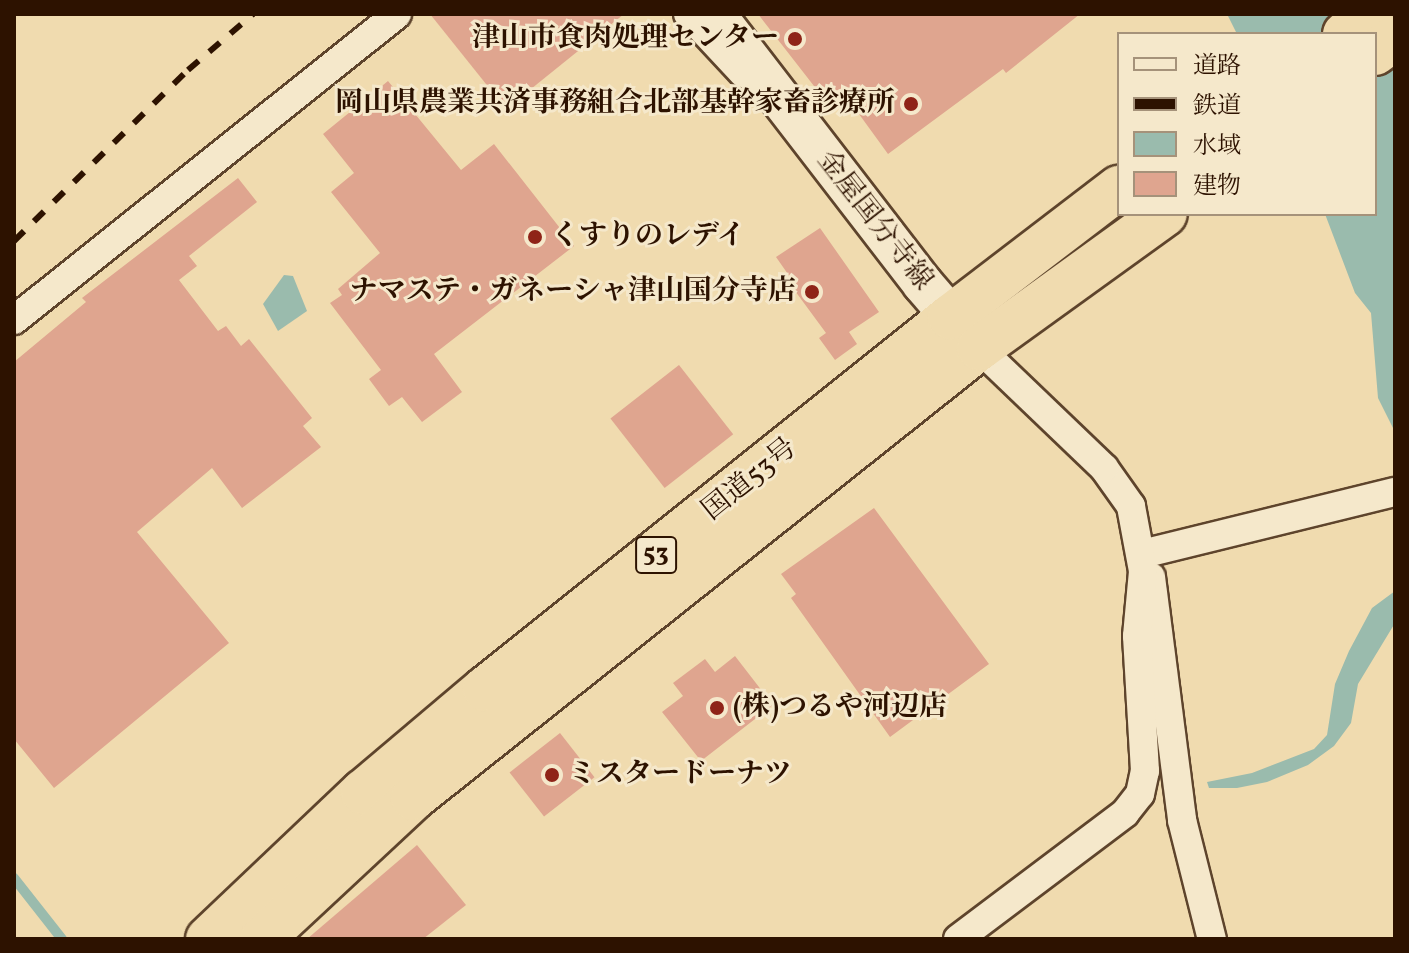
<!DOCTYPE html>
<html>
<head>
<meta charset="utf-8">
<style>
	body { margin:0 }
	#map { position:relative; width:1409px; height:953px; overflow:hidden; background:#f0dbaf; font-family:Vollkorn,"Noto Serif JP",serif }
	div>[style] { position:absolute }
	.water>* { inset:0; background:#9abbad }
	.stream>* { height:10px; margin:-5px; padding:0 5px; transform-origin:5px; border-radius:5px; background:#9abbad }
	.building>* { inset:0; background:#dfa58f; transform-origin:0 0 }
	.roads { filter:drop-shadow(2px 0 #5e442c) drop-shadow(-2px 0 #5e442c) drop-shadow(0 2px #5e442c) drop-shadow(0 -2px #5e442c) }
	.minor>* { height:28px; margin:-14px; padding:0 14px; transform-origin:14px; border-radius:14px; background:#f5e8cb }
	.secondary>* { height:40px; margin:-20px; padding:0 20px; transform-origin:20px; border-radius:20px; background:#f5e8cb }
	.trunk>* { height:44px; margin:-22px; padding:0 22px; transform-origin:22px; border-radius:22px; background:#f0dbaf }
	.rail>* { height:6px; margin-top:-3px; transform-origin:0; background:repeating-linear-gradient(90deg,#2d1200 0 14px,transparent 0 28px) }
	.dots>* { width:22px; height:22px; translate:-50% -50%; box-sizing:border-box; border:4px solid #f5e8cb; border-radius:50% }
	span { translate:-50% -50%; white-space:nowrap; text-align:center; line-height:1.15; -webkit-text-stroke:6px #f5e8cb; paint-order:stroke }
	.shield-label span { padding:2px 6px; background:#f5e8cb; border:2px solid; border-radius:6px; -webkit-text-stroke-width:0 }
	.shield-label { font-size:26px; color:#2d1200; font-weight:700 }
	.poi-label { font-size:28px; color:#2d1200; font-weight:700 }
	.right { translate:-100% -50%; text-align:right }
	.left { translate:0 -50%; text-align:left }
	.street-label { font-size:28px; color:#2d1200 }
	.frame { position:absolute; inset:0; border:16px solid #2d1200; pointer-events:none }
	.legend { position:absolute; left:1117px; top:32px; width:260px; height:184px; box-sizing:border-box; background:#f5e8cb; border:2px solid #a5927a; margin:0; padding:10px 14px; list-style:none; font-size:24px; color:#2d1200 }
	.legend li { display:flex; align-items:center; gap:16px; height:40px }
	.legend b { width:40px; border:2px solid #a5927a }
</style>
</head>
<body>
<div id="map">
	<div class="water">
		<div style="clip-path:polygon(1227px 14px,1395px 14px,1395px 432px,1378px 398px,1371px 313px,1355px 293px,1325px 214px,1375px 214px,1375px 34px,1237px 34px)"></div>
		<div style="clip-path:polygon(284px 275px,293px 276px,307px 311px,278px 331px,263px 304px)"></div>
		<div style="clip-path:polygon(1395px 591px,1395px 623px,1358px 684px,1351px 723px,1334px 746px,1308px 765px,1267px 782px,1237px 788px,1209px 788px,1207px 782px,1252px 773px,1314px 749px,1327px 735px,1335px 684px,1349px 651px,1372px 608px)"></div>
	</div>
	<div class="stream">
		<div style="left:14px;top:878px;width:78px;rotate:51.8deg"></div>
	</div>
	<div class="building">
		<div style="clip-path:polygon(430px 14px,624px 14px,506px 109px)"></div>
		<div style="clip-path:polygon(758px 14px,1080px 14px,1006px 73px,1003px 69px,888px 154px,843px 92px,828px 104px)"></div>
		<div style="clip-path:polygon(388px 81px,461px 170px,494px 144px,574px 246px,434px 354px,462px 392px,422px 422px,402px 397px,389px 406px,369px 379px,381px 370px,330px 303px,342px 295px,338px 289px,380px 253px,331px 192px,354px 173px,323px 134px)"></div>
		<div style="clip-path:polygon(238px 178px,257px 202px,189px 256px,197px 266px,179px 280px,218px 331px,226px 326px,241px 346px,249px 339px,312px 418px,303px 426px,321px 447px,242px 508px,212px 468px,137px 532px,229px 643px,54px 788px,14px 739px,14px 362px,86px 302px,82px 298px)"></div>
		<div style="clip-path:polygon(820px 228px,879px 312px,849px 332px,857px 344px,835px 360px,819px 338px,826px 333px,787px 280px,790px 277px,776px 257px)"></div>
		<div style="left:679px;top:365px;width:88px;height:87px;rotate:52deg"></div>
		<div style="clip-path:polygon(874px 508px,989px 664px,890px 737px,791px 598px,796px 594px,781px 574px)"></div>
		<div style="clip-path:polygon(735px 656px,773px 705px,701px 761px,662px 712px,683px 696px,673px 683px,705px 659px,715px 672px)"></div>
		<div style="left:560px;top:733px;width:56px;height:64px;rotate:52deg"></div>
		<div style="clip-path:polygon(417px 845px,466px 905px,423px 939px,307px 939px)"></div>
	</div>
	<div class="roads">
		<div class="minor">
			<div style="left:688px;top:14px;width:81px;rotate:47deg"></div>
			<div style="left:14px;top:320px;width:490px;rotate:-38.6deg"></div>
			<div style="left:1142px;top:554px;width:260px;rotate:-13.8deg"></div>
			<div style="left:1151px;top:577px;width:245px;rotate:82.7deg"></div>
			<div style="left:1182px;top:820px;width:123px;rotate:75.9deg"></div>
			<div style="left:958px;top:939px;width:209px;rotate:-37deg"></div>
			<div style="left:1125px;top:813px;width:24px;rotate:-52deg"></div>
			<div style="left:1140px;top:794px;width:24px;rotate:-78deg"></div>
			<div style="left:1145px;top:771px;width:135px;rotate:-93.4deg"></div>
			<div style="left:1137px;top:636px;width:65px;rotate:-84.7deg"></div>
			<div style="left:1143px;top:571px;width:66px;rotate:-100.5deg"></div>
			<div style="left:1131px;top:506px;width:47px;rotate:-125.4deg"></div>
			<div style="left:1104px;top:468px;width:173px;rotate:-136.2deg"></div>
		</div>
		<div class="secondary">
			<div style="left:715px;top:14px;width:341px;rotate:52.4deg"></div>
			<div style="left:923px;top:284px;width:75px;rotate:49.3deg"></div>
		</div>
		<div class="trunk">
			<div style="left:1345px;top:34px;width:33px;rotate:-38deg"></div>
			<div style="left:1375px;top:53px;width:25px;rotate:-37deg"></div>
			<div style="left:208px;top:939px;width:214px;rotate:-43.5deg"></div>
			<div style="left:363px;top:792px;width:160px;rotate:-40.2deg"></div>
			<div style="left:485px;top:689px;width:595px;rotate:-38.66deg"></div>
			<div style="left:950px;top:317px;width:213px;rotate:-37.4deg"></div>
			<div style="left:262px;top:939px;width:207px;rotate:-43deg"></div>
			<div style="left:413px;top:798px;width:723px;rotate:-38.49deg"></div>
			<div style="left:979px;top:348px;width:229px;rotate:-35.8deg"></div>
		</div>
	</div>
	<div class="rail">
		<div style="left:14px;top:241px;width:244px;rotate:-44.5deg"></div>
		<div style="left:188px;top:70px;width:86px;rotate:-40.7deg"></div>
	</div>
	<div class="dots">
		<div style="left:795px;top:39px;background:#8f2418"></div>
		<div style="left:911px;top:104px;background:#8f2418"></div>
		<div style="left:535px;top:237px;background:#8f2418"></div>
		<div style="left:812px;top:292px;background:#8f2418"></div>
		<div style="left:717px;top:708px;background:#8f2418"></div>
		<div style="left:552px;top:775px;background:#8f2418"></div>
	</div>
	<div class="shield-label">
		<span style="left:656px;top:555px">53</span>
	</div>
	<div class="poi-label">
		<span class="right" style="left:779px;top:39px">津山市食肉処理センター</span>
		<span class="right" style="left:895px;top:104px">岡山県農業共済事務組合北部基幹家畜診療所</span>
		<span class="left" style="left:551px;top:237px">くすりのレデイ</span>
		<span class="right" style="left:796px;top:292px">ナマステ・ガネーシャ津山国分寺店</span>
		<span class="left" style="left:733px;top:708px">(株)つるや河辺店</span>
		<span class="left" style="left:568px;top:775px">ミスタードーナツ</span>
	</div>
	<div class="street-label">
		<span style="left:874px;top:221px;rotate:52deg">金屋国分寺線</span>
		<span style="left:750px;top:480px;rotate:-39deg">国道53号</span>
	</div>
	<div class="frame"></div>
	<ul class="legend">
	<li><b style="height:10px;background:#f5e8cb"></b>道路</li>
	<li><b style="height:10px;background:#2d1200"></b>鉄道</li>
	<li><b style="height:22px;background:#9abbad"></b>水域</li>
	<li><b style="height:22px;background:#dfa58f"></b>建物</li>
	</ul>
</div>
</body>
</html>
